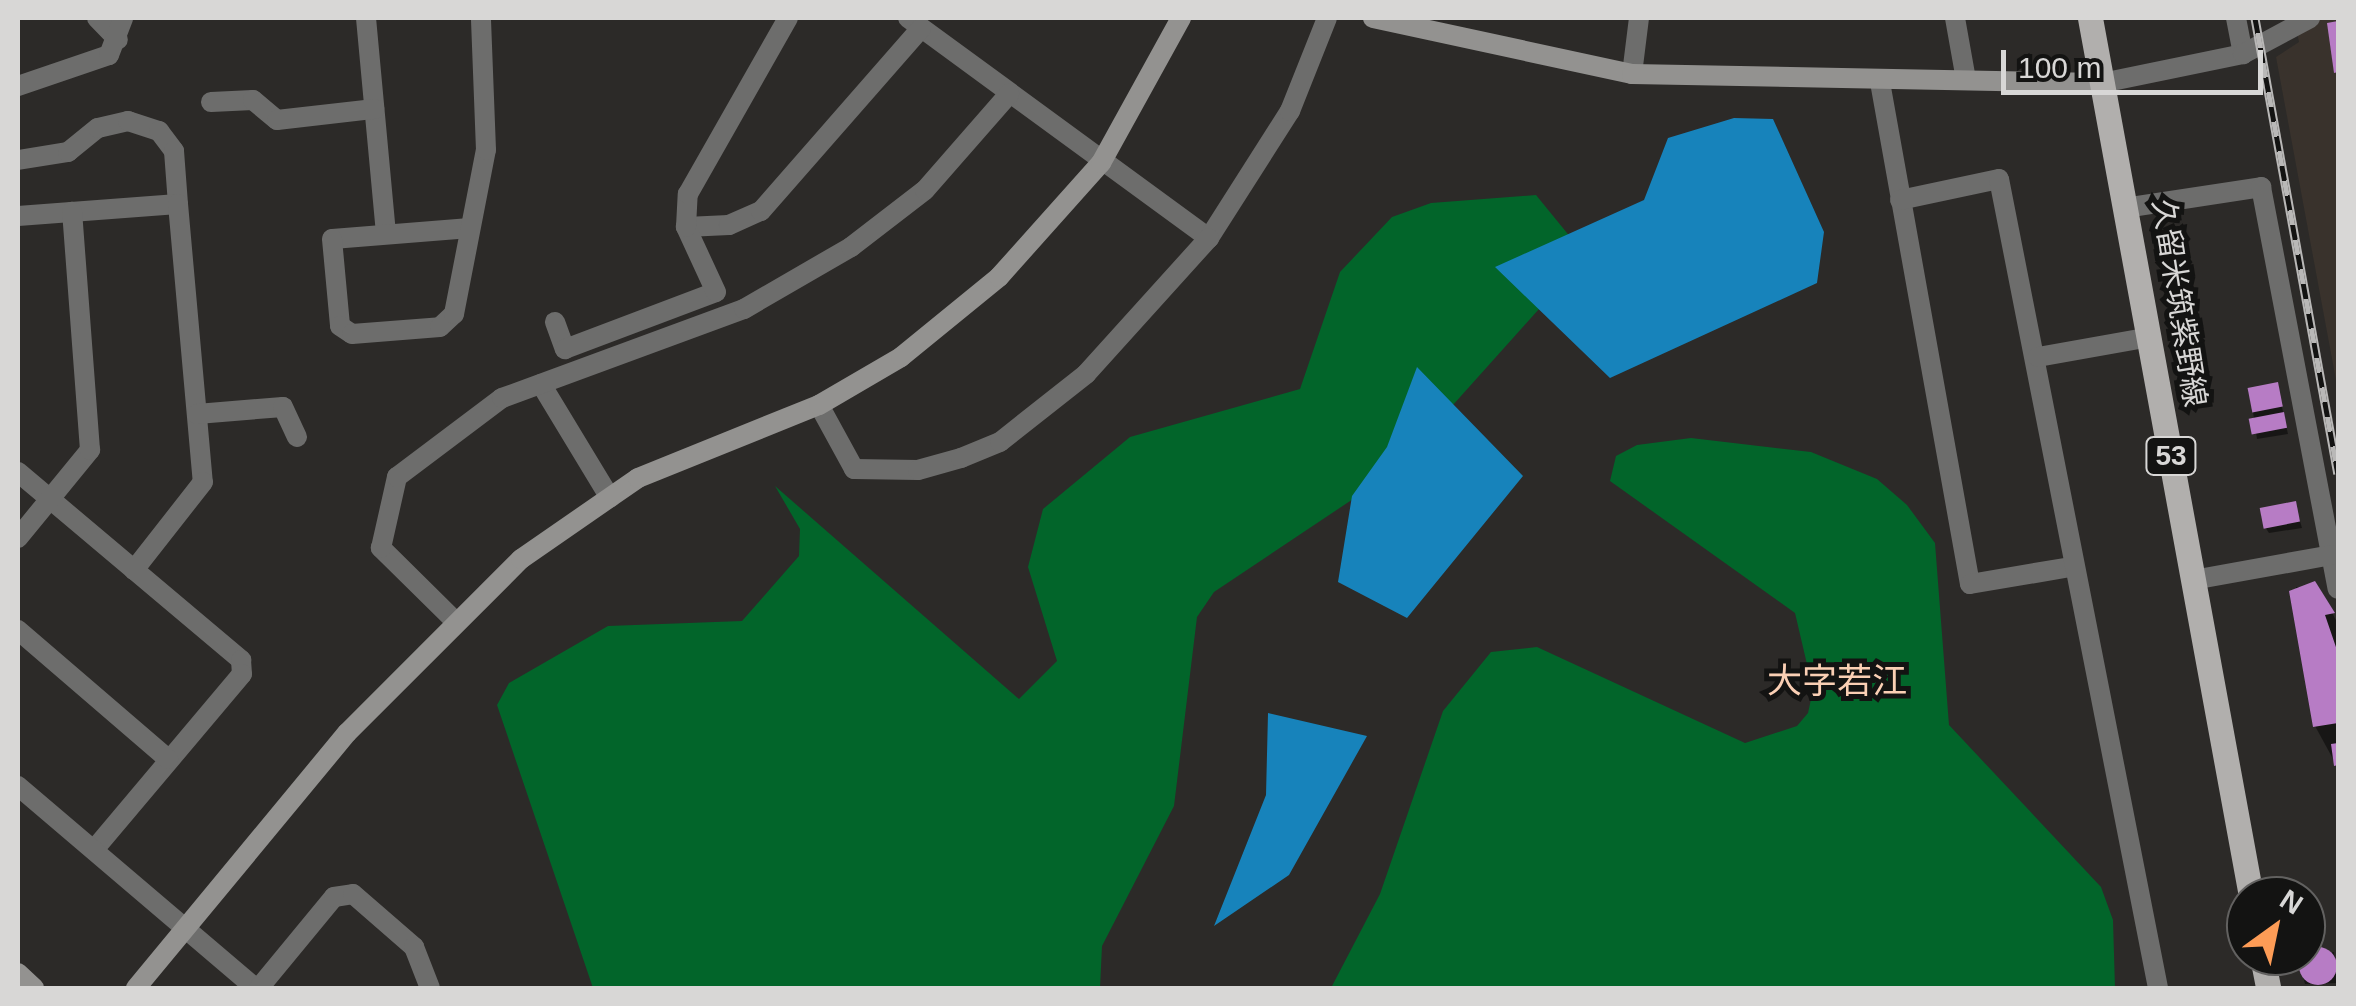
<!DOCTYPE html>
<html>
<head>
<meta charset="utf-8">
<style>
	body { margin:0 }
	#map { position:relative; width:2356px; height:1006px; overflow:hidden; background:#2c2a28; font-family:Helvetica,"Noto Sans JP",sans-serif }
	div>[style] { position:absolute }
	.built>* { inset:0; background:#39322c }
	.forest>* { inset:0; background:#02652a }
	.water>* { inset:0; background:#1783bb }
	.shadow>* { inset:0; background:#0007 }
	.building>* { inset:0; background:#b77cc5; transform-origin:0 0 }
	.round { border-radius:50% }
	.street>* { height:20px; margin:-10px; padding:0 10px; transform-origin:10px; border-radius:10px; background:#6d6d6c }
	.secondary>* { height:20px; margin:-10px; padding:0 10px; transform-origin:10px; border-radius:10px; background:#939290 }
	.primary>* { height:25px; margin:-12.5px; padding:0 12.5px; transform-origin:12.5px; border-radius:12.5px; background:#b1afad }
	.rail>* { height:9px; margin-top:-4.5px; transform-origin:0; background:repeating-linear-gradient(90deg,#131312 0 15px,#b9b8b7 0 30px); box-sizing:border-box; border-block:2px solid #b9b8b7 }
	span { translate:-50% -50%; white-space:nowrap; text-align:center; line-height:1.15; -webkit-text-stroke:10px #131312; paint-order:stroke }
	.shield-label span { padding:2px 8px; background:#131312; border:2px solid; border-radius:8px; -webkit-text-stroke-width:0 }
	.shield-label { font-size:28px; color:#d8d7d6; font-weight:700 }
	.street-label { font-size:30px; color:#d8d7d6 }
	.quarter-label { font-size:35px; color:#facfb4 }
	.frame { position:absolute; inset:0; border:20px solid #d8d7d6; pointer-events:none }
	.north { position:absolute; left:2226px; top:876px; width:100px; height:100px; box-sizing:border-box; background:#131312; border:2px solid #626160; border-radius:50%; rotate:33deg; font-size:28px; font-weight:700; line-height:40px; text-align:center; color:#d8d7d6 }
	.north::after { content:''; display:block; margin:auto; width:35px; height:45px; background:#fd9c56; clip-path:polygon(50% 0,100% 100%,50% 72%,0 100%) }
	.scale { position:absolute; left:2001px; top:50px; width:262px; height:45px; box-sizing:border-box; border:5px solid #d8d7d6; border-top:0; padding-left:12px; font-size:30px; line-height:35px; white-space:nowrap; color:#d8d7d6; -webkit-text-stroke:8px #131312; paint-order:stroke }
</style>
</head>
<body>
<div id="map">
	<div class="built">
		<div style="clip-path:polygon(2294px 18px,2338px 18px,2338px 391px,2276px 57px,2299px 42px)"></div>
	</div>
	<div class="forest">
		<div style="clip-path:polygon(1536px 195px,1576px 244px,1557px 289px,1392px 473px,1214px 592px,1197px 617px,1174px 806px,1102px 946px,1100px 988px,593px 988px,497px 705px,509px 683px,608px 626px,742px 621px,799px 556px,800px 529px,775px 486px,1019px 699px,1057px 661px,1028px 567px,1043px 509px,1130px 437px,1300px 389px,1340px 272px,1392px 217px,1431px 203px)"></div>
		<div style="clip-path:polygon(1691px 438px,1811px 452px,1877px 479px,1907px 505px,1935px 543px,1949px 725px,2101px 887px,2113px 920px,2115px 988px,1331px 988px,1380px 894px,1443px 711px,1491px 652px,1537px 647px,1745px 743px,1797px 726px,1808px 713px,1813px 690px,1795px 613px,1610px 481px,1616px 456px,1637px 445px)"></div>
	</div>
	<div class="water">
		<div style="clip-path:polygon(1734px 118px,1773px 119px,1824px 232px,1817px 283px,1610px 378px,1495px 267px,1644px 200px,1668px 138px)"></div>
		<div style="clip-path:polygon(1417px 367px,1523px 476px,1407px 618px,1338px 582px,1352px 496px,1387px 447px)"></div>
		<div style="clip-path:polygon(1268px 713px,1367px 736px,1289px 875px,1214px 926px,1266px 795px)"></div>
	</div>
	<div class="shadow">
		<div style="clip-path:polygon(2277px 385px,2288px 434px,2257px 439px,2253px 412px)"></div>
		<div style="clip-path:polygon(2295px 504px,2302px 528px,2269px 533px,2265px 527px)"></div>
		<div style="clip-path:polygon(2296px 587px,2319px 588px,2338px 624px,2338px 768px,2315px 726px)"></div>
		<div style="clip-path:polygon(2334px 952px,2338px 983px,2305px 984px,2298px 958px)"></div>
	</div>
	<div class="building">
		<div style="clip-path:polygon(2338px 21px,2338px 72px,2334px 73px,2327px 23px)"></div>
		<div style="left:2278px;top:382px;width:25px;height:31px;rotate:79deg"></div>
		<div style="left:2284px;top:412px;width:16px;height:36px;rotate:79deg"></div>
		<div style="left:2296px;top:501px;width:21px;height:37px;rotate:79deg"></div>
		<div style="clip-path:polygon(2315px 581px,2335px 613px,2325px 615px,2338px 653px,2338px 723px,2313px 727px,2289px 591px)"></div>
		<div style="clip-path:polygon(2338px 743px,2338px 765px,2334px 766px,2331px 744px)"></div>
		<div class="round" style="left:2299px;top:947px;width:38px;height:38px"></div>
	</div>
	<div class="street">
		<div style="left:97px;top:18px;width:30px;rotate:46deg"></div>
		<div style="left:366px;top:18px;width:216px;rotate:84.7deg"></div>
		<div style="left:908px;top:18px;width:373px;rotate:36.2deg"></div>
		<div style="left:1209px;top:238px;width:151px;rotate:-57.5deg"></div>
		<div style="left:1290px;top:111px;width:100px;rotate:-68.3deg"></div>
		<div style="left:1955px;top:18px;width:63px;rotate:79.9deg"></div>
		<div style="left:2236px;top:18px;width:37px;rotate:79deg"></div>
		<div style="left:1632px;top:74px;width:56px;rotate:-82.9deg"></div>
		<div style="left:1880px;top:82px;width:510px;rotate:79.84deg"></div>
		<div style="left:1970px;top:584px;width:102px;rotate:-9.6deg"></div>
		<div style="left:2102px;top:83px;width:144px;rotate:-11.6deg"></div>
		<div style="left:2243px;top:54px;width:76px;rotate:-28.2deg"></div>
		<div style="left:18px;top:86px;width:96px;rotate:-18.8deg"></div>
		<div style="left:109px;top:55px;width:40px;rotate:-69deg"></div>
		<div style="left:211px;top:102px;width:42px;rotate:-2.7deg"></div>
		<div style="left:253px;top:100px;width:31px;rotate:40deg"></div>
		<div style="left:277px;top:120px;width:98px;rotate:-6.5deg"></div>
		<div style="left:18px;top:160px;width:51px;rotate:-9.1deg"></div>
		<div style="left:68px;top:152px;width:38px;rotate:-39deg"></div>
		<div style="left:98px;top:128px;width:31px;rotate:-13deg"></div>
		<div style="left:128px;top:121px;width:33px;rotate:18deg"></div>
		<div style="left:159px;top:131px;width:25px;rotate:53deg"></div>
		<div style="left:174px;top:151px;width:53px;rotate:85.7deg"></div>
		<div style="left:1900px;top:200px;width:101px;rotate:-12deg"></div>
		<div style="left:1999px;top:179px;width:824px;rotate:78.88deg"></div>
		<div style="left:2131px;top:207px;width:132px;rotate:-8.7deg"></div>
		<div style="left:2261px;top:187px;width:409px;rotate:79.2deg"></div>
		<div style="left:18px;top:216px;width:160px;rotate:-4.3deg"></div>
		<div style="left:178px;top:204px;width:279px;rotate:84.9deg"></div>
		<div style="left:203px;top:482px;width:112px;rotate:128.1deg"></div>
		<div style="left:686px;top:227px;width:43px;rotate:-2.7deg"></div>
		<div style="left:729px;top:225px;width:35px;rotate:-24deg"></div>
		<div style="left:761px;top:211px;width:243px;rotate:-48.8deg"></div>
		<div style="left:470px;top:228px;width:138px;rotate:175.4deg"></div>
		<div style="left:332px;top:239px;width:87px;rotate:84.7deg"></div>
		<div style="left:340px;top:326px;width:14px;rotate:34deg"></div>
		<div style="left:352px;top:334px;width:88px;rotate:-4.5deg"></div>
		<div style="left:440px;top:327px;width:19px;rotate:-43deg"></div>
		<div style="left:454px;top:314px;width:167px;rotate:-79deg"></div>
		<div style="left:486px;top:150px;width:132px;rotate:-92.2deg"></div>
		<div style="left:555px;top:322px;width:29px;rotate:70deg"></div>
		<div style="left:565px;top:349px;width:161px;rotate:-20.7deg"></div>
		<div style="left:716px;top:292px;width:72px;rotate:-114.8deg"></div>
		<div style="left:686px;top:227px;width:33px;rotate:-87deg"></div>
		<div style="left:688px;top:194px;width:202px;rotate:-60.4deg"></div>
		<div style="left:2038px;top:357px;width:114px;rotate:-10.1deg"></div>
		<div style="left:541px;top:384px;width:133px;rotate:58.8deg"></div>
		<div style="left:819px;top:405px;width:73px;rotate:61.3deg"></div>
		<div style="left:854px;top:469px;width:64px;rotate:0.9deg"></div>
		<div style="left:918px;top:470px;width:45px;rotate:-15.6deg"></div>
		<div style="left:961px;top:458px;width:42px;rotate:-22.3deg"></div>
		<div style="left:1000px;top:442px;width:110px;rotate:-38.3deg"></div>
		<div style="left:1086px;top:374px;width:183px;rotate:-47.9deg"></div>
		<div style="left:197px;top:414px;width:86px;rotate:-4.7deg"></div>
		<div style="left:283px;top:407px;width:33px;rotate:65deg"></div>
		<div style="left:18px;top:472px;width:292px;rotate:40.1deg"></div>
		<div style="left:241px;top:660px;width:14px;rotate:86deg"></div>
		<div style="left:242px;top:674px;width:230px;rotate:130.1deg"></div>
		<div style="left:18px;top:538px;width:114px;rotate:-50.7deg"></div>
		<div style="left:90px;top:450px;width:239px;rotate:-94.3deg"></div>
		<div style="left:2193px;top:580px;width:141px;rotate:-10.2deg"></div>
		<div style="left:454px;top:620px;width:103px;rotate:-135.4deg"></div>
		<div style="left:381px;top:548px;width:73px;rotate:-77.3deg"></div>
		<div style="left:397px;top:477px;width:131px;rotate:-37deg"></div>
		<div style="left:502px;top:398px;width:258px;rotate:-20.2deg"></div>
		<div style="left:744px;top:309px;width:124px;rotate:-30.1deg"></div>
		<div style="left:851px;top:247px;width:93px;rotate:-37.6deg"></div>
		<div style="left:925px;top:190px;width:128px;rotate:-48.8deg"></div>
		<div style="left:18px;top:630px;width:198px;rotate:40.7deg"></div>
		<div style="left:18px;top:786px;width:311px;rotate:40.4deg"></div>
		<div style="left:259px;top:988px;width:118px;rotate:-50.5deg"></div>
		<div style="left:334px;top:897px;width:19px;rotate:-9deg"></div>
		<div style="left:353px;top:894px;width:81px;rotate:41deg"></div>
		<div style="left:414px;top:947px;width:44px;rotate:68.7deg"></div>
	</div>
	<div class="secondary">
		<div style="left:1373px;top:18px;width:265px;rotate:12.2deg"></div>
		<div style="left:1632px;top:74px;width:470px;rotate:1.1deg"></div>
		<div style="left:18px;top:973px;width:22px;rotate:43deg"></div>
		<div style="left:136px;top:988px;width:331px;rotate:-50.4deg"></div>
		<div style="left:347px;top:733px;width:246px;rotate:-45deg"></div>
		<div style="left:521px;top:559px;width:142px;rotate:-34.7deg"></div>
		<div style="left:638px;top:478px;width:195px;rotate:-22deg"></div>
		<div style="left:819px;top:405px;width:95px;rotate:-30.3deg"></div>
		<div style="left:901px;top:357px;width:127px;rotate:-39.2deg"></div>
		<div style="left:999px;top:277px;width:153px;rotate:-48.2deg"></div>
		<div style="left:1101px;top:163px;width:166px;rotate:-61.1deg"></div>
	</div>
	<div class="primary">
		<div style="left:2090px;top:18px;width:893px;rotate:79.61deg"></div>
		<div style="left:2262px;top:956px;width:33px;rotate:79deg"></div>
	</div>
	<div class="rail">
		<div style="left:2255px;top:18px;width:463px;rotate:79.7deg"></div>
	</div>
	<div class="shield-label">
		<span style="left:2171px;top:456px">53</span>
	</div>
	<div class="street-label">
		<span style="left:2179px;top:303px;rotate:81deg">久留米筑紫野線</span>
	</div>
	<div class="quarter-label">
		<span style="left:1837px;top:681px">大字若江</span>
	</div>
	<div class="frame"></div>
	<div class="north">N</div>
	<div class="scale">100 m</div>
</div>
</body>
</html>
